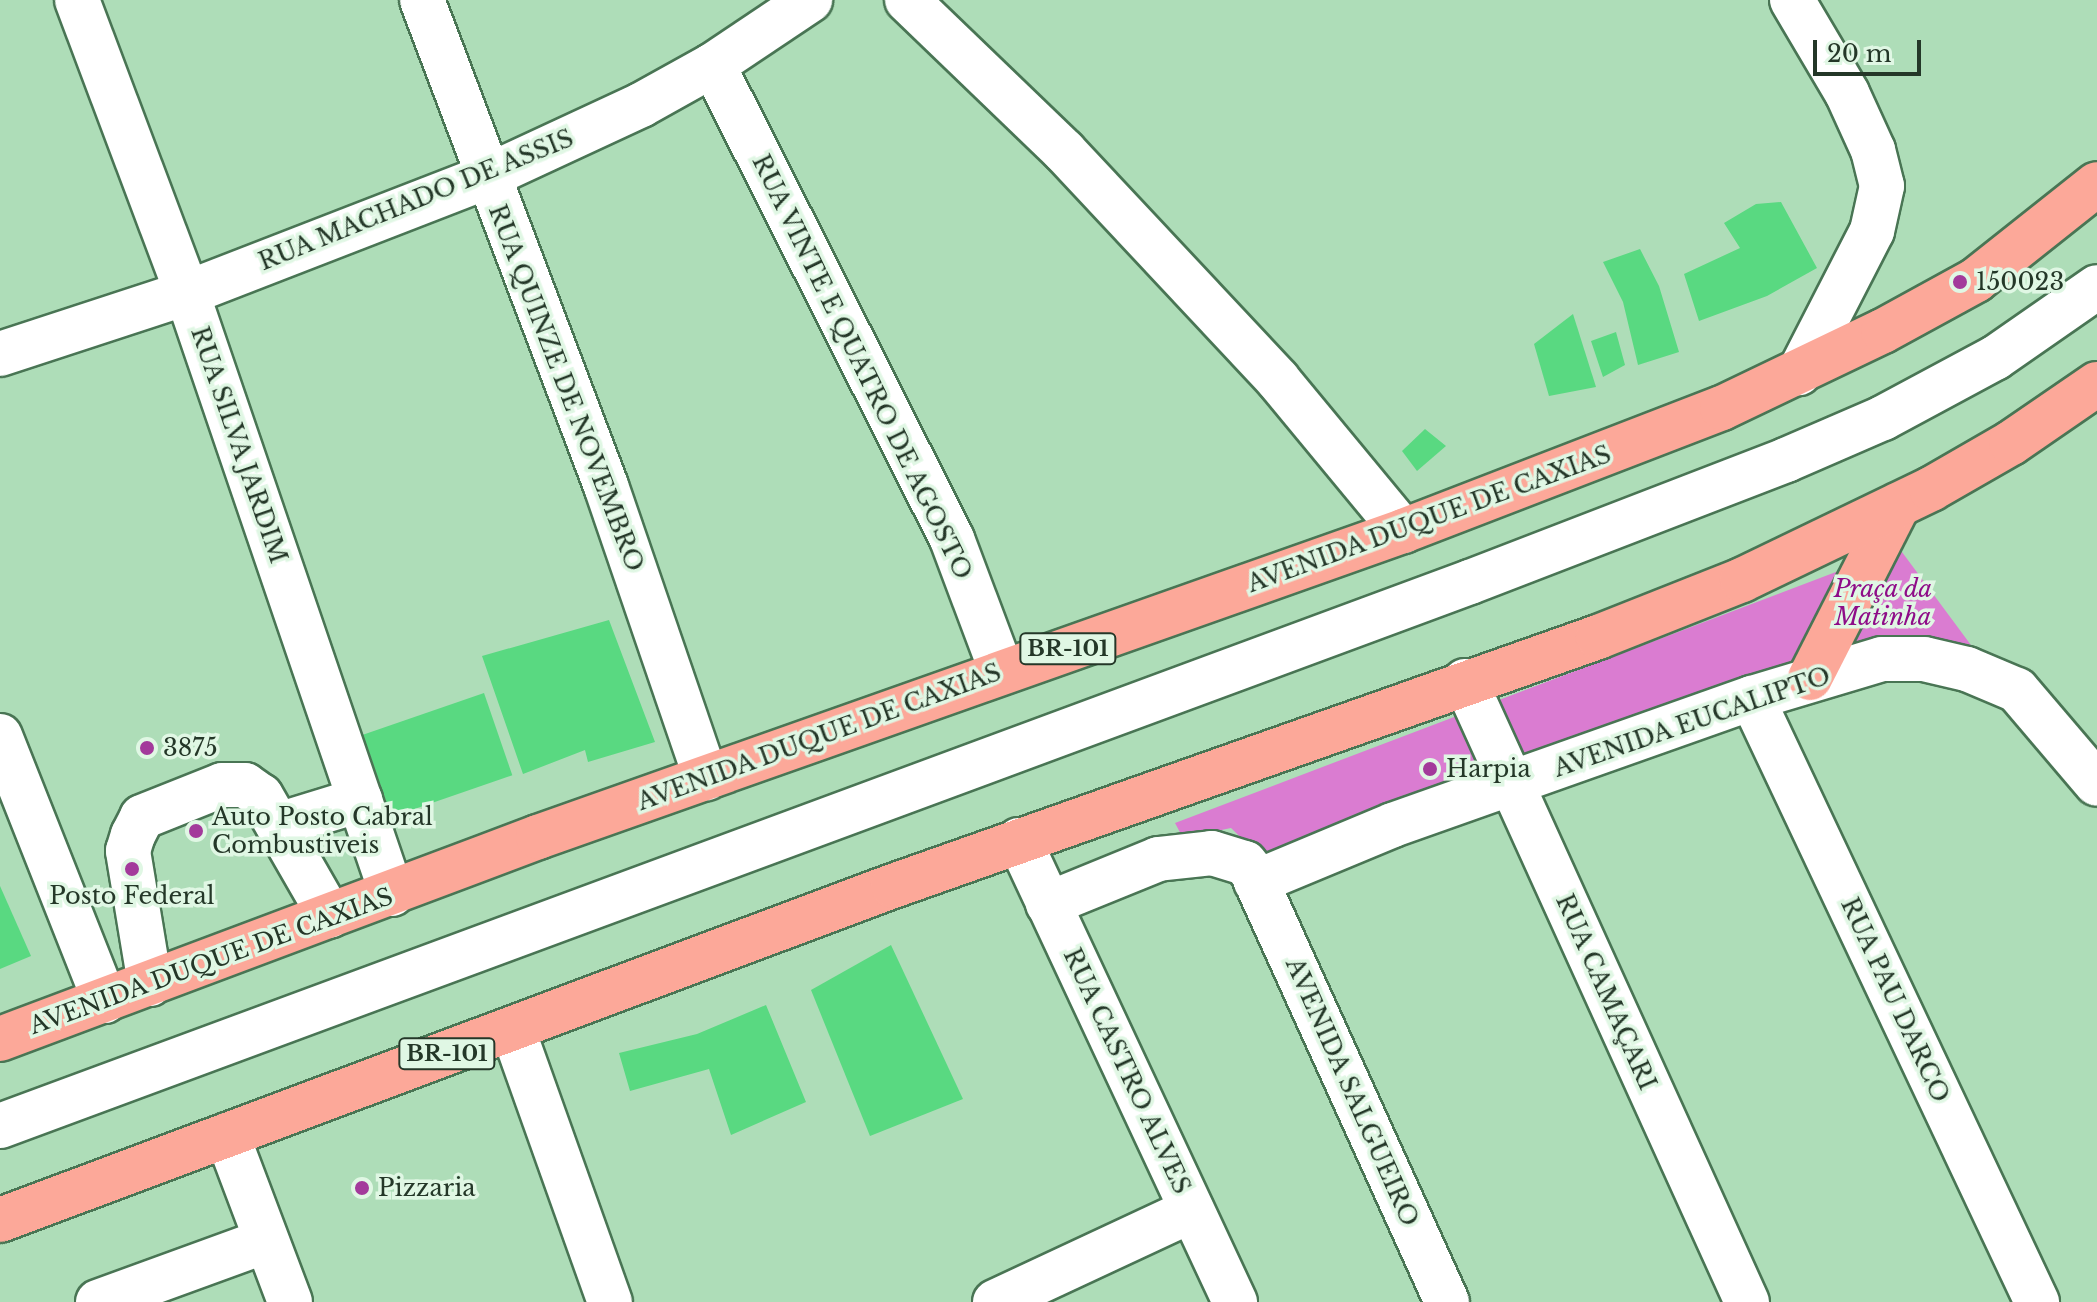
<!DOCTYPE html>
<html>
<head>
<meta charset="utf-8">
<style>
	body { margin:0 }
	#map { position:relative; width:2097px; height:1302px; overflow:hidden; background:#aeddb8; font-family:"Libre Baskerville",serif }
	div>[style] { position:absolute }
	.green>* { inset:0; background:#da7cd1 }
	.building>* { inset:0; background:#59d981; transform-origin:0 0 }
	.roads { filter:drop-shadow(2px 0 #497554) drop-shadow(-2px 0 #497554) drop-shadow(0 2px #497554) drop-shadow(0 -2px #497554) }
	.minor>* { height:44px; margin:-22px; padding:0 22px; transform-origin:22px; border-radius:22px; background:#fff }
	.highway>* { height:44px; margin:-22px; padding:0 22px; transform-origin:22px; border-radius:22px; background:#fca899 }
	.dots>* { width:22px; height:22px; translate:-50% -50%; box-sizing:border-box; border:4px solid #e0f7e4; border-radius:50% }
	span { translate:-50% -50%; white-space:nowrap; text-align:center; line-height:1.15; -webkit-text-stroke:7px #e0f7e4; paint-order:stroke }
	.shield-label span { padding:2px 6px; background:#e0f7e4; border:2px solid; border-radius:6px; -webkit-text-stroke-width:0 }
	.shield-label { font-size:22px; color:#243728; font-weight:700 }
	.street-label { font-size:24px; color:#243728 }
	.poi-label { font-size:24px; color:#243728 }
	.left { translate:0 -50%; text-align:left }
	.park-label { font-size:24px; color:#8e0d88; font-style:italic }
	.scale { position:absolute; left:1813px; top:40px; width:108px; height:36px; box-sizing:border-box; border:4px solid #243728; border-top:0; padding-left:10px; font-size:24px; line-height:28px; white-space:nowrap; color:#243728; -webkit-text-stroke:6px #e0f7e4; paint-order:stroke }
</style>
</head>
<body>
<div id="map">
	<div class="green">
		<div style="clip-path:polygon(1899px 548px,1985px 664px,1882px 648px,1262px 858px,1231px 828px,1183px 838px,1175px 823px)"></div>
	</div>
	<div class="building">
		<div style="clip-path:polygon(1781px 202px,1817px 268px,1767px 296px,1699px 321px,1684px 274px,1740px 248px,1724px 223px,1756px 204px)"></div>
		<div style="clip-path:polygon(1640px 249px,1659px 286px,1679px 352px,1638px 365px,1623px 302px,1603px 262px)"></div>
		<div style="clip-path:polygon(1573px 314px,1596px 387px,1549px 396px,1534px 344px)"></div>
		<div style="clip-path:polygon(1616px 332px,1625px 365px,1603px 377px,1591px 341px)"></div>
		<div style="clip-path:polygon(1425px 429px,1446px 446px,1417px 471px,1402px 451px)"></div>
		<div style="clip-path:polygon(609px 620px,655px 742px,588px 762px,585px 750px,523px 774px,482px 656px)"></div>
		<div style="left:484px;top:693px;width:87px;height:128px;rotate:71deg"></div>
		<div style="clip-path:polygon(0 886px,31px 956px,0 969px)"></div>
		<div style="clip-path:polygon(891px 945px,963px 1099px,870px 1136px,811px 990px)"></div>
		<div style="clip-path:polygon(766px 1005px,806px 1102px,731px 1135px,709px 1069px,630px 1091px,619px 1053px,697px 1034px)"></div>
	</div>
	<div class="roads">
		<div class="minor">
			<div style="left:77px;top:0;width:313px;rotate:69.4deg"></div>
			<div style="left:187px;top:293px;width:635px;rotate:71.17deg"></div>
			<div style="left:422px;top:0;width:520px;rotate:69.26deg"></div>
			<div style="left:606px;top:486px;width:309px;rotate:71.1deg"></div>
			<div style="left:907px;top:0;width:218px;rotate:43.9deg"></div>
			<div style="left:1064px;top:151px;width:313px;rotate:46.9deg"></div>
			<div style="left:1278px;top:380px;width:196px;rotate:50.4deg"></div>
			<div style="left:1792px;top:0;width:108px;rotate:59.4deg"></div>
			<div style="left:1847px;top:93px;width:63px;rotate:65.5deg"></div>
			<div style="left:1873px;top:150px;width:37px;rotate:76deg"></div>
			<div style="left:1882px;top:186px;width:46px;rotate:102.5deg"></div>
			<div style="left:1872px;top:231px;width:160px;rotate:117.2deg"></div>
			<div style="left:713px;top:65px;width:531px;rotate:63.24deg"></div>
			<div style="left:952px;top:539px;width:142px;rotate:69.4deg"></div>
			<div style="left:0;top:354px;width:197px;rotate:-18.1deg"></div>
			<div style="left:187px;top:293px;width:321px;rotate:-21.2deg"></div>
			<div style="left:486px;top:177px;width:171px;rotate:-24.9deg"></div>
			<div style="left:641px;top:105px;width:82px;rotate:-29.1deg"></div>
			<div style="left:713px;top:65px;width:117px;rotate:-33.8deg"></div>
			<div style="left:1465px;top:681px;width:682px;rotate:65.58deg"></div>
			<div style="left:1752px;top:698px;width:668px;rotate:64.74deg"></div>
			<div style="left:0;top:736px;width:285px;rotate:68.4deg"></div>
			<div style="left:278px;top:825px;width:86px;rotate:-17deg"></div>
			<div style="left:1019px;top:840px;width:510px;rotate:64.94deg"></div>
			<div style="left:1256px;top:882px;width:148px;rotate:-22.6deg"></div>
			<div style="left:1393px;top:825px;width:381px;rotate:-19.5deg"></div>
			<div style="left:1752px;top:698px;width:136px;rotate:-16.7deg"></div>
			<div style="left:1882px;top:659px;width:42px"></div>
			<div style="left:1924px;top:659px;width:44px;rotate:13.1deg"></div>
			<div style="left:1967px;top:669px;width:54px;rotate:22.8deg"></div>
			<div style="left:2017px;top:690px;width:123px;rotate:49.6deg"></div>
			<div style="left:1048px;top:904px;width:119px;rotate:-22.2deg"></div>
			<div style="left:1158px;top:859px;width:54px;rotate:-6.3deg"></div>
			<div style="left:1212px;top:853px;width:34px;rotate:17deg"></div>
			<div style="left:1245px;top:863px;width:11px;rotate:52deg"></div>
			<div style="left:1252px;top:872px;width:472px;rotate:65.6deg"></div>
			<div style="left:150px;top:984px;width:135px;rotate:-99.4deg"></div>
			<div style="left:128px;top:851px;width:17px;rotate:-73deg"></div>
			<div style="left:133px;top:835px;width:20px;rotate:-63deg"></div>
			<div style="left:142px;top:817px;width:86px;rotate:-21.8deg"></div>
			<div style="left:222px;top:785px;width:23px"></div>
			<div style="left:245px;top:785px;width:19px;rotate:35deg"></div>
			<div style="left:261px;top:796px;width:138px;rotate:60.1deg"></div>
			<div style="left:513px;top:1030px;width:289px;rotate:70.4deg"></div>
			<div style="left:0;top:1126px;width:1567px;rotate:-20.31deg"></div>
			<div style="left:1470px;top:582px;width:339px;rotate:-21.1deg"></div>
			<div style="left:1786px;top:460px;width:106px;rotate:-23.4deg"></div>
			<div style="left:1883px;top:418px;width:127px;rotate:-28.2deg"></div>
			<div style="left:1995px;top:358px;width:124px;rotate:-34.8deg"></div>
			<div style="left:227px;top:1135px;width:178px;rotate:69.3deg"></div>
			<div style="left:98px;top:1302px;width:179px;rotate:-20deg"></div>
			<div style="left:995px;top:1302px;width:217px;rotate:-25deg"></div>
		</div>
		<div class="highway">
			<div style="left:1810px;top:678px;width:194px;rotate:-63deg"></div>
			<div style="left:0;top:1039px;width:575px;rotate:-20.58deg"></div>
			<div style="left:538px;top:837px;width:918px;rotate:-19.48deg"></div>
			<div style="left:1403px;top:531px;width:342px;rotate:-21.1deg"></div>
			<div style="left:1722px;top:408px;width:178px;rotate:-25.6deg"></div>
			<div style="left:1883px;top:331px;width:106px;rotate:-28.7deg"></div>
			<div style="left:1976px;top:280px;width:154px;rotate:-38.4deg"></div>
			<div style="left:0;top:1220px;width:953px;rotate:-20.51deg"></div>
			<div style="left:893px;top:886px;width:748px;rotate:-19.45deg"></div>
			<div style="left:1598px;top:637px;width:155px;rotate:-21.6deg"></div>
			<div style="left:1742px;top:580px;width:210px;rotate:-25.7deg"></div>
			<div style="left:1931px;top:489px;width:92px;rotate:-29.9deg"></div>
			<div style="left:2011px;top:443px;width:104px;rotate:-34.5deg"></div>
		</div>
	</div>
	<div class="dots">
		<div style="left:1960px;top:282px;background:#a33a9b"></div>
		<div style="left:147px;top:748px;background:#a33a9b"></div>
		<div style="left:1430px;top:769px;background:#a33a9b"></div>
		<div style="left:196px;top:831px;background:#a33a9b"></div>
		<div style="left:132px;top:869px;background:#a33a9b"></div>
		<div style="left:362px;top:1188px;background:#a33a9b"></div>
	</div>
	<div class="shield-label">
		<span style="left:1068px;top:649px">BR-101</span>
		<span style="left:447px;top:1054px">BR-101</span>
	</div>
	<div class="street-label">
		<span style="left:416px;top:200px;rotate:-22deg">RUA MACHADO DE ASSIS</span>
		<span style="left:862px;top:367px;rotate:64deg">RUA VINTE E QUATRO DE AGOSTO</span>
		<span style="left:566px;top:388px;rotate:69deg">RUA QUINZE DE NOVEMBRO</span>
		<span style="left:239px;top:445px;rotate:71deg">RUA SILVA JARDIM</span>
		<span style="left:1429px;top:519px;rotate:-20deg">AVENIDA DUQUE DE CAXIAS</span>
		<span style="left:1692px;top:722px;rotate:-19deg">AVENIDA EUCALIPTO</span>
		<span style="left:819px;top:737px;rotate:-20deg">AVENIDA DUQUE DE CAXIAS</span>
		<span style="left:211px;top:961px;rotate:-20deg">AVENIDA DUQUE DE CAXIAS</span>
		<span style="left:1606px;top:992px;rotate:66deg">RUA CAMAÇARI</span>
		<span style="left:1895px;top:1000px;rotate:65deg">RUA PAU DARCO</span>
		<span style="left:1127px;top:1071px;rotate:65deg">RUA CASTRO ALVES</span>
		<span style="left:1352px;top:1092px;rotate:66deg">AVENIDA SALGUEIRO</span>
	</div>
	<div class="poi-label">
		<span class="left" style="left:1976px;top:282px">150023</span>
		<span class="left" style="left:163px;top:748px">3875</span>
		<span class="left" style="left:1446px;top:769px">Harpia</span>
		<span class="left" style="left:212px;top:831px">Auto Posto Cabral<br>Combustiveis</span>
		<span style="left:132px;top:896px">Posto Federal</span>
		<span class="left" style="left:378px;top:1188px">Pizzaria</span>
	</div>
	<div class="park-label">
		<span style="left:1883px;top:603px">Praça da<br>Matinha</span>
	</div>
	<div class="scale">20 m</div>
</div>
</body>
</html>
